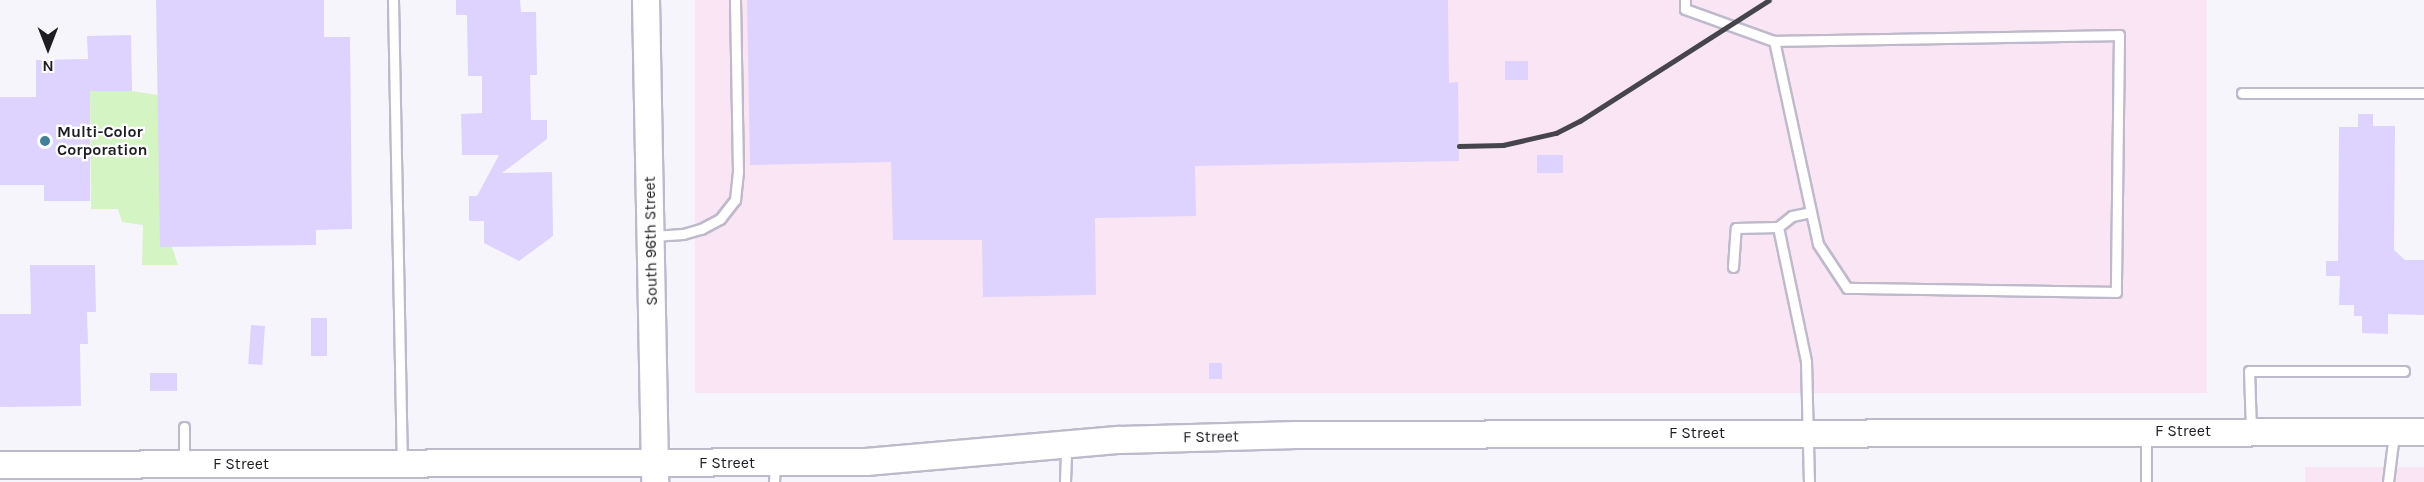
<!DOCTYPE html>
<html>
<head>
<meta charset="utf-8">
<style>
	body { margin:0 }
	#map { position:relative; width:2424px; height:482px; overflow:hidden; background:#f7f5fc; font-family:Karla,sans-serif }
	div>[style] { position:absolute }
	.industrial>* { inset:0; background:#fae5f4; transform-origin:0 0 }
	.green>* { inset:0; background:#d4f4c3 }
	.building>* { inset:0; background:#ddd3fe; transform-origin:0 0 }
	.roads { filter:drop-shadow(2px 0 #bebacb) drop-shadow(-2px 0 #bebacb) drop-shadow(0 2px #bebacb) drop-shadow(0 -2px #bebacb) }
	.lane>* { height:9px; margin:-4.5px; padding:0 4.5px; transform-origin:4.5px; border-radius:4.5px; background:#fff }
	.secondary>* { height:26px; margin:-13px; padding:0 13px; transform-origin:13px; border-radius:13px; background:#fff }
	.rail>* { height:4.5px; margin:-2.25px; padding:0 2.25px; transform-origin:2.25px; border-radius:2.25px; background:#47454c }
	.dots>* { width:16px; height:16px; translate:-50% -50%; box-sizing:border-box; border:3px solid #fff; border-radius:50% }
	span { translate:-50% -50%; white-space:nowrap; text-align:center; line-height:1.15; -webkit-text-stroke:4.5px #fff; paint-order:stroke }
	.poi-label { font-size:16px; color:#1f1d24; font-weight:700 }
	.left { translate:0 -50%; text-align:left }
	.street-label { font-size:16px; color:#1f1d24 }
	.north { position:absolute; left:18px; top:18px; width:60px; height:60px; -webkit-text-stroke:4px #fff; paint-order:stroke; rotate:180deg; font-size:16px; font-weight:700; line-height:24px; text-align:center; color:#1f1d24 }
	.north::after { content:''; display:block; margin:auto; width:21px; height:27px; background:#1f1d24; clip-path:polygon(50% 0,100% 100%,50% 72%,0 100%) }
</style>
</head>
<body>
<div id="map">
	<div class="industrial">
		<div style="left:695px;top:0;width:1512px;height:393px"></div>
		<div style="left:2424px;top:467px;width:15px;height:119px;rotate:90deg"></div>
	</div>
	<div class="green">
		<div style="clip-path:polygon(90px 91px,132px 91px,158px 95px,172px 247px,178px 265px,142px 265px,143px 225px,122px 222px,118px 209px,91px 209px)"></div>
	</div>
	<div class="building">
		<div style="clip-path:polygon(156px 0,324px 0,324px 37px,350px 37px,352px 229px,316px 230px,316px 245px,160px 247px)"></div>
		<div style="clip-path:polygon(456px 0,520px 0,521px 12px,536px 12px,537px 75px,530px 75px,531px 120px,547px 120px,547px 139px,502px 173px,552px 172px,553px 236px,519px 261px,484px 243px,484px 221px,469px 221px,469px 196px,477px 196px,499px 155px,462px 155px,461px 114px,482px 113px,482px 76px,468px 76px,467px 15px,456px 15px)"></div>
		<div style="clip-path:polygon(747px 0,1448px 0,1449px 83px,1458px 82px,1459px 161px,1195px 166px,1196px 216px,1095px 218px,1096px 295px,983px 297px,982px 240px,893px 240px,891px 162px,750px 165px)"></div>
		<div style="clip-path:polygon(131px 35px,132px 91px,90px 91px,90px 201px,44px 201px,44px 185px,0 185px,0 97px,36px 97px,36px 60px,88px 59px,87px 36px)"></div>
		<div style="left:1505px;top:61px;width:23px;height:19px"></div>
		<div style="clip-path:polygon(2358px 114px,2373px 114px,2373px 126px,2395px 126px,2394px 250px,2405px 260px,2424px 260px,2424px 315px,2388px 314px,2388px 334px,2362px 333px,2362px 316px,2354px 316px,2354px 305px,2339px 305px,2340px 276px,2326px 276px,2326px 261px,2338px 261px,2339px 127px,2358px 127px)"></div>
		<div style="left:1537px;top:155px;width:26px;height:18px"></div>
		<div style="clip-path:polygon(30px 265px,95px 265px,96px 312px,87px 312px,88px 344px,80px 344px,81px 406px,0 407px,0 314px,31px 314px)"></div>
		<div style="left:311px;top:318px;width:16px;height:38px"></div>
		<div style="left:251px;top:325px;width:14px;height:39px;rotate:4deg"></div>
		<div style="left:1209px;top:363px;width:13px;height:16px"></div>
		<div style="left:150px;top:373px;width:27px;height:18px"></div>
	</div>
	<div class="roads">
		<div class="lane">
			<div style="left:393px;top:0;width:462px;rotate:88.9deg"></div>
			<div style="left:1685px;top:0;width:9px;rotate:90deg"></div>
			<div style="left:1685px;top:9px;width:95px;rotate:19.8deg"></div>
			<div style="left:1774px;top:41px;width:345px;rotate:-1deg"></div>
			<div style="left:2119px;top:35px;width:257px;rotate:90.7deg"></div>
			<div style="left:2116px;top:292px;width:269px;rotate:-179.1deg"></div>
			<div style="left:1847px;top:288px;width:53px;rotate:-123.4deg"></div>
			<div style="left:1818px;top:244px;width:208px;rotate:-102.2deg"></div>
			<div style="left:2242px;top:93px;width:182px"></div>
			<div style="left:1778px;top:227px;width:137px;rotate:78.2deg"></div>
			<div style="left:1806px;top:361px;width:121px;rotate:88.6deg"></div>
			<div style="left:653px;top:236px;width:30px;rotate:-4deg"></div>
			<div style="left:683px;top:234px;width:19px;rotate:-16deg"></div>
			<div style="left:701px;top:229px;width:21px;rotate:-28deg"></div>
			<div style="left:720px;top:219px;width:24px;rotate:-52deg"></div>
			<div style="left:735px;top:200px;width:28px;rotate:-84deg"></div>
			<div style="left:738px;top:172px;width:172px;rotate:-91deg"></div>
			<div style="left:1733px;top:267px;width:39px;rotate:-86deg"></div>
			<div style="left:1736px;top:228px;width:42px;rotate:-1.4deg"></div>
			<div style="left:1778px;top:227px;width:18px;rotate:-38deg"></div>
			<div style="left:1792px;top:216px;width:19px;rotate:-12deg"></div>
			<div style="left:184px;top:427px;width:35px;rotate:90deg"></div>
			<div style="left:2251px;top:430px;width:59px;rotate:-91.9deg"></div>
			<div style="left:2249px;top:371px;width:155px"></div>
			<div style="left:2146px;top:433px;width:49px;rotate:90deg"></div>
			<div style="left:774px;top:482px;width:17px;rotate:-87deg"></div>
			<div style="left:1065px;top:482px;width:35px;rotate:-88deg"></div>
			<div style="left:2388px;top:482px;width:48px;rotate:-82.9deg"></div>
		</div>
		<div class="secondary">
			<div style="left:646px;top:0;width:482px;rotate:88.9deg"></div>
			<div style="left:0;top:465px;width:866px;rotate:-0.2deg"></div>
			<div style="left:866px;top:462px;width:255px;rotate:-5deg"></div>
			<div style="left:1120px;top:440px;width:177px;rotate:-1.6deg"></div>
			<div style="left:1297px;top:435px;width:1127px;rotate:-0.15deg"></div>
		</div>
	</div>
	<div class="rail">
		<div style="left:1459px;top:146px;width:44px;rotate:-1.3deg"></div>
		<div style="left:1503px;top:145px;width:54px;rotate:-12.8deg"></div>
		<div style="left:1556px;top:133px;width:27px;rotate:-27deg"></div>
		<div style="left:1580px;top:121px;width:224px;rotate:-32.6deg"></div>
	</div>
	<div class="dots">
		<div style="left:45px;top:141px;background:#408194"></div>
	</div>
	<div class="poi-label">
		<span class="left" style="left:57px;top:141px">Multi-Color<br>Corporation</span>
	</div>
	<div class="street-label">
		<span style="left:651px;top:241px;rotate:-91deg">South 96th Street</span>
		<span style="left:2183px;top:431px">F Street</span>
		<span style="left:1697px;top:433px">F Street</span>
		<span style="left:1211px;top:437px;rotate:-1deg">F Street</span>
		<span style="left:727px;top:463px">F Street</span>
		<span style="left:241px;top:464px">F Street</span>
	</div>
	<div class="north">N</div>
</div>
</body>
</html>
